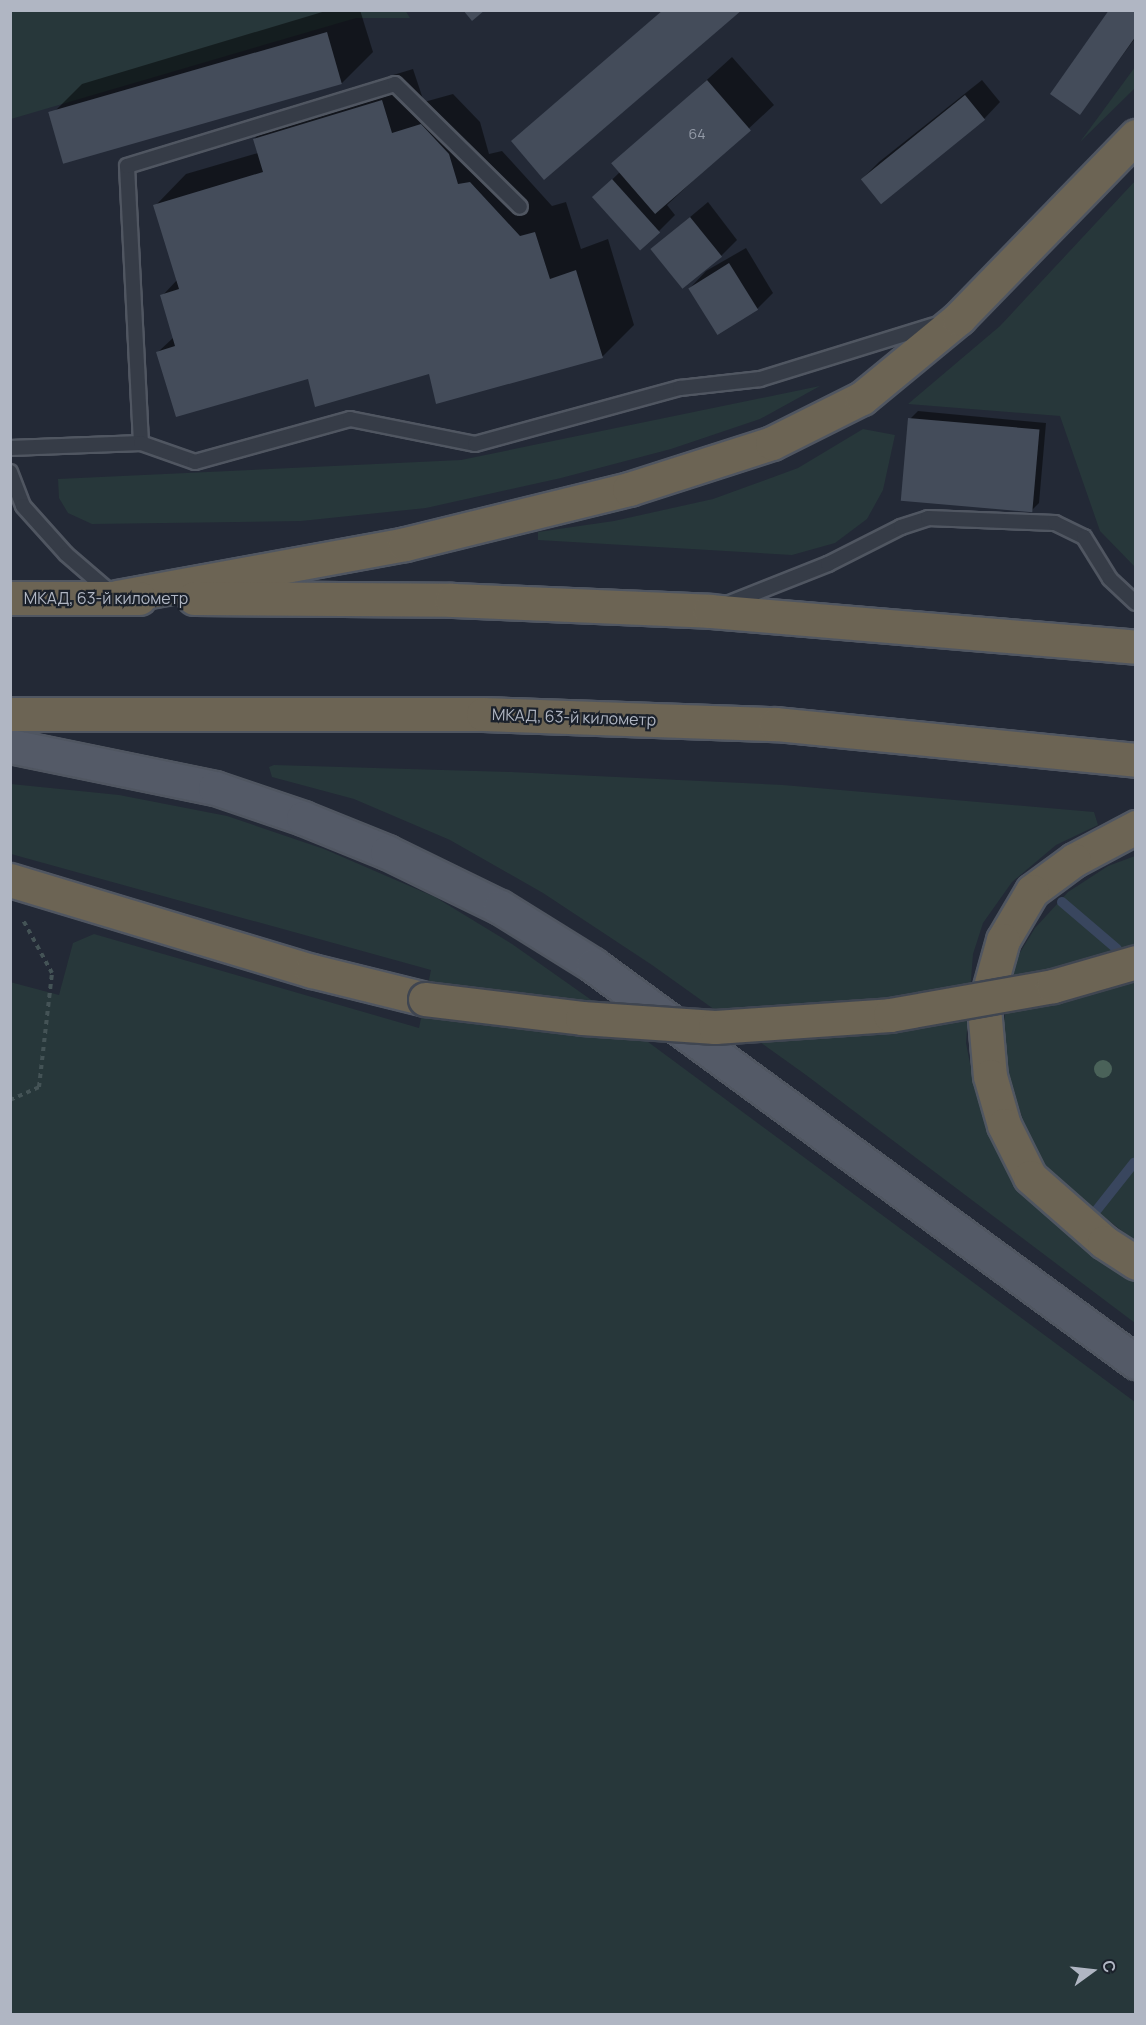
<!DOCTYPE html>
<html>
<head>
<meta charset="utf-8">
<style>
	body { margin:0 }
	#map { position:relative; width:1146px; height:2025px; overflow:hidden; background:#232936; font-family:Manrope,sans-serif }
	div>[style] { position:absolute }
	.green>* { inset:0; background:#27373a }
	.shadow>* { inset:0; background:#0007 }
	.stream>* { height:10px; margin:-5px; padding:0 5px; transform-origin:5px; border-radius:5px; background:#39465e }
	.building>* { inset:0; background:#444c5a; transform-origin:0 0 }
	.path>* { height:4px; margin-top:-2px; transform-origin:0; background:repeating-linear-gradient(90deg,#445356 0 4.5px,transparent 0 9px) }
	.roads { filter:drop-shadow(2px 0 #505661) drop-shadow(-2px 0 #505661) drop-shadow(0 2px #505661) drop-shadow(0 -2px #505661) }
	.lane>* { height:14px; margin:-7px; padding:0 7px; transform-origin:7px; border-radius:7px; background:#363c47 }
	.primary>* { height:33px; margin:-16.5px; padding:0 16.5px; transform-origin:16.5px; border-radius:16.5px; background:#545a67 }
	.highway>* { height:33px; margin:-16.5px; padding:0 16.5px; transform-origin:16.5px; border-radius:16.5px; background:#6c6454 }
	.bridges { filter:drop-shadow(2px 0 #404651) drop-shadow(-2px 0 #404651) drop-shadow(0 2px #404651) drop-shadow(0 -2px #404651) }
	.highway-bridge>* { height:33px; margin:-16.5px; padding:0 16.5px; transform-origin:16.5px; border-radius:16.5px; background:#6c6454 }
	.trees>* { width:18px; height:18px; margin:-9px; border-radius:50%; background:#4a6259 }
	span { translate:-50% -50%; white-space:nowrap; text-align:center; line-height:1.15; -webkit-text-stroke:4.5px #1b212b; paint-order:stroke }
	.number-label { font-size:14px; color:#959ca9 }
	.number-label span { -webkit-text-stroke-width:0 }
	.street-label { font-size:16px; color:#b0b6c3 }
	.frame { position:absolute; inset:0; border:12px solid #b0b6c3; pointer-events:none }
	.north { position:absolute; left:1062px; top:1941px; width:60px; height:60px; -webkit-text-stroke:4px #1b212b; paint-order:stroke; rotate:75deg; font-size:16px; font-weight:700; line-height:24px; text-align:center; color:#b0b6c3 }
	.north::after { content:''; display:block; margin:auto; width:21px; height:27px; background:#b0b6c3; clip-path:polygon(50% 0,100% 100%,50% 72%,0 100%) }
</style>
</head>
<body>
<div id="map">
	<div class="green">
		<div style="clip-path:polygon(405px 10px,410px 18px,356px 18px,11px 119px,11px 11px)"></div>
		<div style="clip-path:polygon(1135px 67px,1135px 88px,1080px 142px)"></div>
		<div style="clip-path:polygon(1135px 181px,1135px 567px,1100px 531px,1060px 416px,908px 404px,1000px 326px)"></div>
		<div style="clip-path:polygon(820px 386px,760px 419px,671px 449px,561px 478px,426px 508px,301px 521px,92px 524px,68px 513px,59px 498px,58px 479px,461px 460px)"></div>
		<div style="clip-path:polygon(863px 429px,895px 435px,883px 490px,867px 519px,835px 543px,792px 555px,538px 540px,538px 532px,614px 521px,713px 499px,798px 468px)"></div>
		<div style="clip-path:polygon(274px 765px,511px 772px,783px 785px,1094px 812px,1098px 825px,1056px 845px,1012px 882px,983px 923px,973px 954px,966px 1043px,976px 1094px,1002px 1157px,1093px 1252px,1135px 1280px,1135px 1323px,806px 1075px,652px 965px,543px 893px,450px 840px,354px 799px,272px 777px,269px 767px)"></div>
		<div style="clip-path:polygon(11px 784px,119px 795px,227px 816px,324px 849px,435px 897px,512px 944px,590px 999px,1135px 1402px,1135px 2014px,11px 2014px,10px 982px,59px 995px,73px 943px,94px 934px,419px 1028px,431px 970px,11px 854px)"></div>
		<div style="clip-path:polygon(1135px 856px,1135px 1241px,1062px 1184px,1046px 1167px,1023px 1120px,1008px 1077px,1002px 1034px,1013px 964px,1035px 928px,1068px 892px,1108px 866px)"></div>
	</div>
	<div class="shadow">
		<div style="clip-path:polygon(329px 10px,360px 10px,373px 52px,342px 83px,50px 116px,82px 84px)"></div>
		<div style="clip-path:polygon(1136px 10px,1136px 37px,1080px 113px)"></div>
		<div style="clip-path:polygon(732px 57px,774px 105px,667px 205px,675px 215px,659px 231px,594px 197px,621px 171px,631px 149px)"></div>
		<div style="clip-path:polygon(413px 69px,424px 102px,453px 94px,480px 122px,489px 154px,502px 151px,552px 206px,566px 202px,581px 249px,608px 239px,634px 325px,603px 356px,437px 402px,430px 372px,309px 377px,158px 352px,174px 337px,162px 296px,178px 279px,155px 206px,186px 174px,258px 153px,254px 139px,285px 108px)"></div>
		<div style="clip-path:polygon(982px 80px,1000px 102px,984px 119px,862px 179px,879px 162px)"></div>
		<div style="clip-path:polygon(708px 202px,737px 240px,721px 256px,652px 249px)"></div>
		<div style="clip-path:polygon(746px 248px,773px 293px,757px 309px,690px 288px,706px 271px)"></div>
		<div style="clip-path:polygon(918px 411px,1046px 423px,1039px 503px,1031px 511px,910px 419px)"></div>
	</div>
	<div class="stream">
		<div style="left:1062px;top:902px;width:72px;rotate:40.5deg"></div>
		<div style="left:1092px;top:1216px;width:68px;rotate:-51.6deg"></div>
	</div>
	<div class="building">
		<div style="clip-path:polygon(463px 10px,485px 10px,472px 21px)"></div>
		<div style="clip-path:polygon(663px 10px,742px 10px,544px 180px,511px 141px)"></div>
		<div style="clip-path:polygon(1109px 10px,1136px 10px,1136px 36px,1080px 115px,1050px 94px)"></div>
		<div style="left:327px;top:32px;width:54px;height:290px;rotate:74deg"></div>
		<div style="left:707px;top:80px;width:67px;height:127px;rotate:49deg"></div>
		<div style="left:965px;top:95px;width:32px;height:134px;rotate:51deg"></div>
		<div style="clip-path:polygon(382px 100px,392px 133px,421px 124px,449px 154px,458px 184px,470px 182px,520px 236px,535px 232px,550px 279px,576px 270px,603px 358px,436px 404px,429px 374px,315px 407px,308px 379px,176px 417px,156px 352px,175px 346px,160px 295px,179px 289px,153px 205px,263px 172px,253px 139px)"></div>
		<div style="left:612px;top:179px;width:72px;height:27px;rotate:48deg"></div>
		<div style="left:690px;top:217px;width:51px;height:51px;rotate:51deg"></div>
		<div style="left:729px;top:263px;width:55px;height:48px;rotate:58deg"></div>
		<div style="left:908px;top:418px;width:132px;height:83px;rotate:5deg"></div>
	</div>
	<div class="path">
		<div style="left:10px;top:1100px;width:32px;rotate:-24deg"></div>
		<div style="left:39px;top:1087px;width:115px;rotate:-83.5deg"></div>
		<div style="left:52px;top:973px;width:60px;rotate:-118.7deg"></div>
	</div>
	<div class="roads">
		<div class="lane">
			<div style="left:141px;top:443px;width:277px;rotate:-92.9deg"></div>
			<div style="left:127px;top:166px;width:280px;rotate:-17deg"></div>
			<div style="left:395px;top:84px;width:175px;rotate:44.5deg"></div>
			<div style="left:10px;top:448px;width:131px;rotate:-2.2deg"></div>
			<div style="left:141px;top:443px;width:57px;rotate:19.4deg"></div>
			<div style="left:195px;top:462px;width:161px;rotate:-15.5deg"></div>
			<div style="left:350px;top:419px;width:127px;rotate:11.3deg"></div>
			<div style="left:475px;top:444px;width:213px;rotate:-15.3deg"></div>
			<div style="left:680px;top:388px;width:81px;rotate:-6.4deg"></div>
			<div style="left:760px;top:379px;width:182px;rotate:-17.2deg"></div>
			<div style="left:10px;top:472px;width:36px;rotate:69deg"></div>
			<div style="left:23px;top:506px;width:64px;rotate:48.1deg"></div>
			<div style="left:66px;top:554px;width:58px;rotate:40.8deg"></div>
			<div style="left:727px;top:604px;width:109px;rotate:-21.6deg"></div>
			<div style="left:828px;top:564px;width:82px;rotate:-26.9deg"></div>
			<div style="left:901px;top:527px;width:28px;rotate:-18deg"></div>
			<div style="left:928px;top:518px;width:127px;rotate:2.3deg"></div>
			<div style="left:1055px;top:523px;width:32px;rotate:26deg"></div>
			<div style="left:1084px;top:537px;width:49px;rotate:58.2deg"></div>
			<div style="left:1110px;top:579px;width:35px;rotate:43deg"></div>
		</div>
		<div class="primary">
			<div style="left:10px;top:746px;width:209px;rotate:11.6deg"></div>
			<div style="left:215px;top:788px;width:93px;rotate:18.8deg"></div>
			<div style="left:303px;top:818px;width:91px;rotate:22deg"></div>
			<div style="left:387px;top:852px;width:126px;rotate:26deg"></div>
			<div style="left:500px;top:907px;width:110px;rotate:31.9deg"></div>
			<div style="left:593px;top:965px;width:673px;rotate:36.17deg"></div>
		</div>
		<div class="highway">
			<div style="left:117px;top:597px;width:293px;rotate:-10.4deg"></div>
			<div style="left:405px;top:544px;width:231px;rotate:-13.8deg"></div>
			<div style="left:629px;top:489px;width:150px;rotate:-17.8deg"></div>
			<div style="left:772px;top:443px;width:101px;rotate:-26.6deg"></div>
			<div style="left:862px;top:398px;width:126px;rotate:-39.5deg"></div>
			<div style="left:959px;top:318px;width:254px;rotate:-45.8deg"></div>
			<div style="left:10px;top:598px;width:129px"></div>
			<div style="left:194px;top:598px;width:258px;rotate:0.4deg"></div>
			<div style="left:452px;top:600px;width:258px;rotate:2.4deg"></div>
			<div style="left:710px;top:611px;width:428px;rotate:4.8deg"></div>
			<div style="left:10px;top:714px;width:473px"></div>
			<div style="left:483px;top:714px;width:293px;rotate:2deg"></div>
			<div style="left:776px;top:724px;width:362px;rotate:5.7deg"></div>
			<div style="left:1136px;top:827px;width:70px;rotate:152deg"></div>
			<div style="left:1074px;top:860px;width:52px;rotate:143.6deg"></div>
			<div style="left:1032px;top:891px;width:57px;rotate:120.6deg"></div>
			<div style="left:1003px;top:940px;width:71px;rotate:105.6deg"></div>
			<div style="left:984px;top:1008px;width:68px;rotate:85deg"></div>
			<div style="left:990px;top:1076px;width:51px;rotate:74.1deg"></div>
			<div style="left:1004px;top:1125px;width:58px;rotate:63.4deg"></div>
			<div style="left:1030px;top:1177px;width:98px;rotate:41.3deg"></div>
			<div style="left:1104px;top:1242px;width:38px;rotate:33deg"></div>
			<div style="left:10px;top:880px;width:315px;rotate:16.8deg"></div>
			<div style="left:312px;top:971px;width:116px;rotate:13.9deg"></div>
		</div>
	</div>
	<div class="bridges">
		<div class="highway-bridge">
			<div style="left:425px;top:999px;width:158px;rotate:6.9deg"></div>
			<div style="left:582px;top:1018px;width:133px;rotate:3.9deg"></div>
			<div style="left:715px;top:1027px;width:175px;rotate:-3.9deg"></div>
			<div style="left:890px;top:1015px;width:166px;rotate:-10.1deg"></div>
			<div style="left:1053px;top:986px;width:86px;rotate:-16.1deg"></div>
		</div>
	</div>
	<div class="trees">
		<div style="left:1103px;top:1069px"></div>
	</div>
	<div class="number-label">
		<span style="left:697px;top:134px">64</span>
	</div>
	<div class="street-label">
		<span style="left:106px;top:598px">МКАД, 63-й километр</span>
		<span style="left:574px;top:717px;rotate:2deg">МКАД, 63-й километр</span>
	</div>
	<div class="frame"></div>
	<div class="north">С</div>
</div>
</body>
</html>
